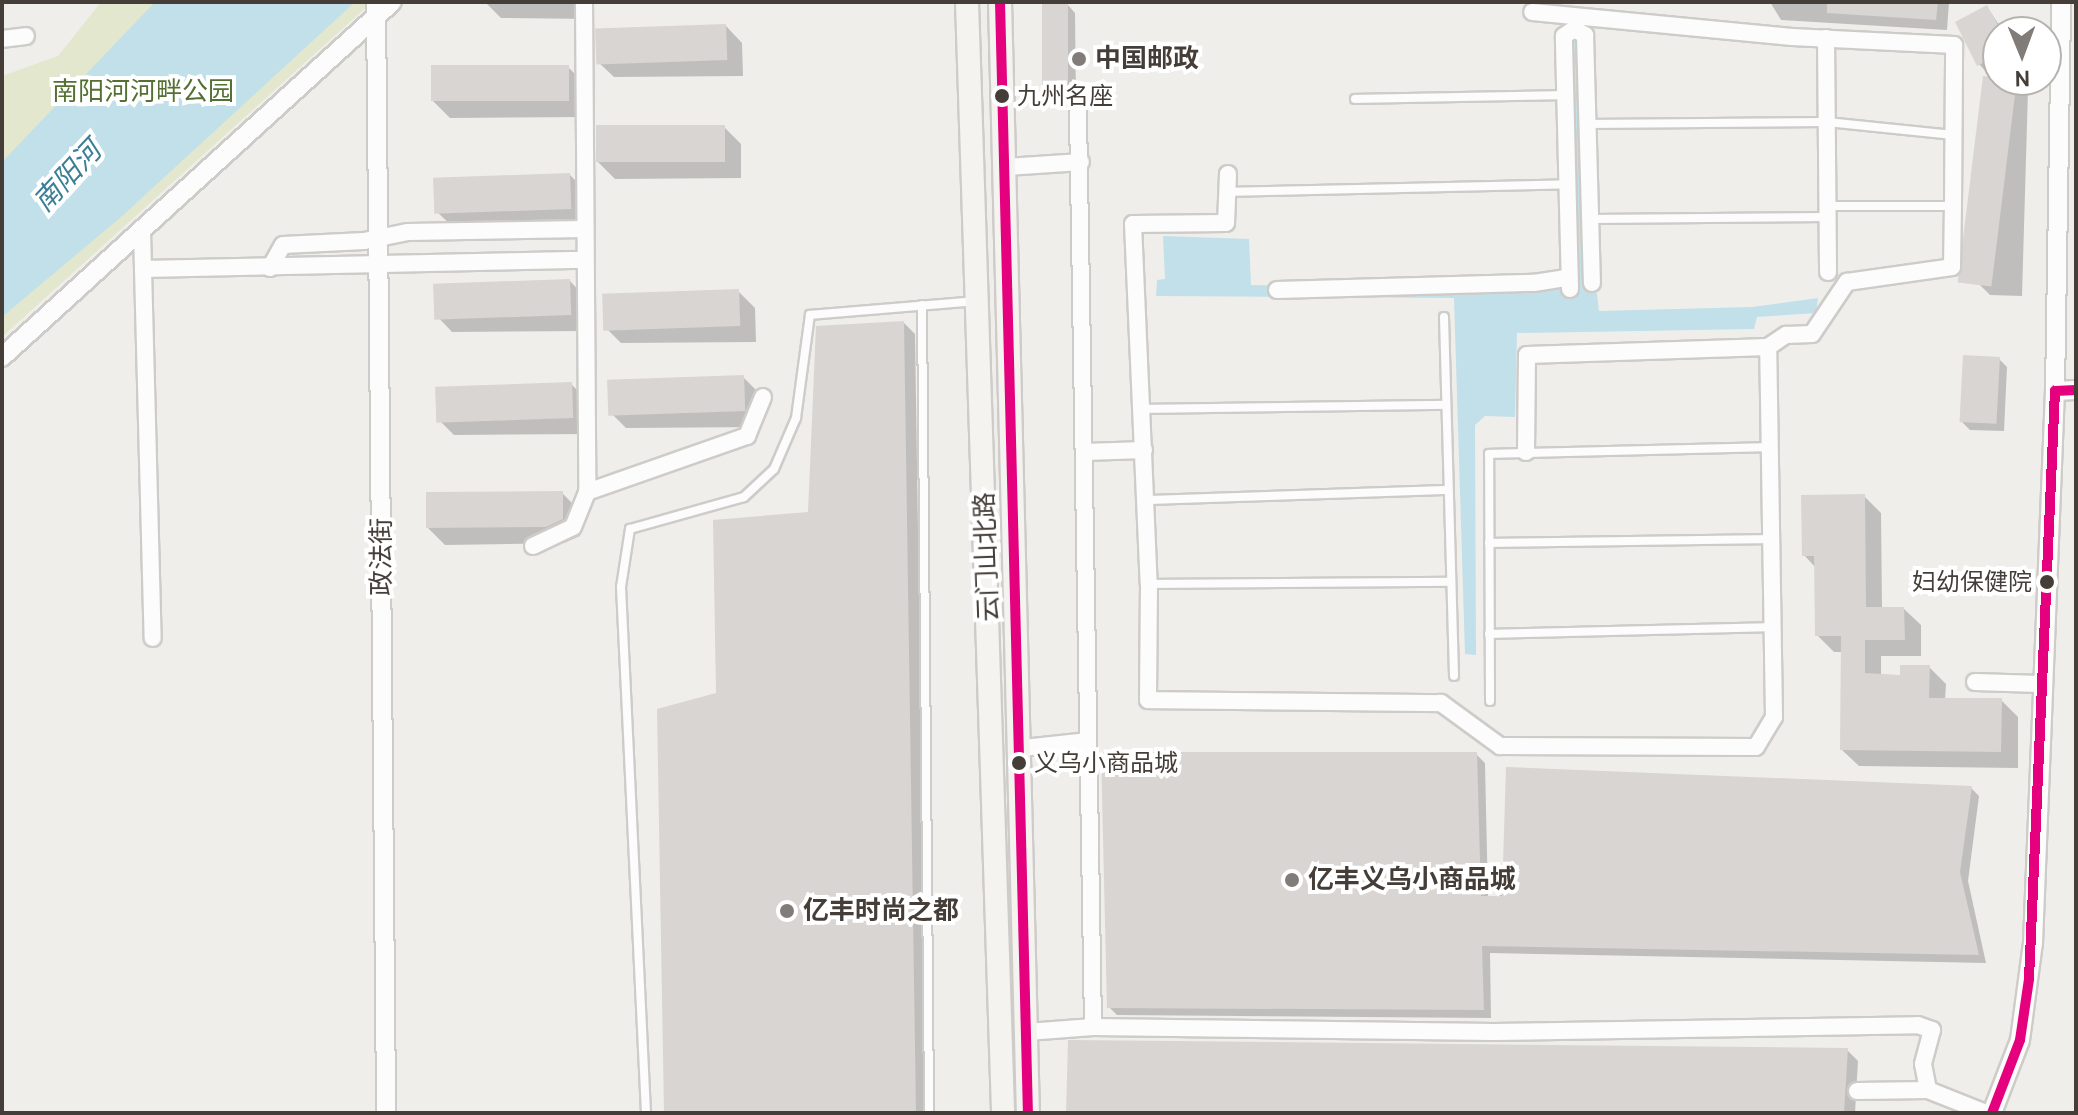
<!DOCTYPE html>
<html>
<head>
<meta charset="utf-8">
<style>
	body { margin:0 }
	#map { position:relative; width:2078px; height:1115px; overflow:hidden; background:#f0eeeb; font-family:Cabin,"Noto Sans SC",sans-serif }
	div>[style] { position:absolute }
	.green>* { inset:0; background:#e2e7ce }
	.water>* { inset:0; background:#c1e0e9 }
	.shadow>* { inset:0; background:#0003 }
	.building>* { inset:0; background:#d8d5d2; transform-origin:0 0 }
	.roads { filter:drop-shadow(2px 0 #ceccc9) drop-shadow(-2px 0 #ceccc9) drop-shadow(0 2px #ceccc9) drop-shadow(0 -2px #ceccc9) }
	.service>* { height:8px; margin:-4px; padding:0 4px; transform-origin:4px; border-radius:4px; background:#fdfcfc }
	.minor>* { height:16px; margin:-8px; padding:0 8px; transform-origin:8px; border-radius:8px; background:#fdfcfc }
	.tertiary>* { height:18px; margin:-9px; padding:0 9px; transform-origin:9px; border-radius:9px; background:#fdfcfc }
	.secondary>* { height:22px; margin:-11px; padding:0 11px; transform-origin:11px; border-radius:11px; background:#f5f3f0 }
	.bus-1>* { height:10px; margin:-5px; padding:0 5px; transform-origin:5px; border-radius:5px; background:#e5007d }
	.dots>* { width:22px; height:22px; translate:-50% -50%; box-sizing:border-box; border:4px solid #fff; border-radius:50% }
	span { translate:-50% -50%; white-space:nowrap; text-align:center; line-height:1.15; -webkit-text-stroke:8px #fff; paint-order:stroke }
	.bus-label { font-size:24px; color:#453e38 }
	.left { translate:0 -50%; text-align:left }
	.right { translate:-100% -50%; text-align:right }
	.poi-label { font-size:26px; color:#453e38; font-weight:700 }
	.park-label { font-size:26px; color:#547032 }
	.street-label { font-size:26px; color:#453e38 }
	.water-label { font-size:28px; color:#3a7f95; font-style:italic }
	.frame { position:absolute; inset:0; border:4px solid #453e38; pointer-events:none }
	.north { position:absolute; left:1982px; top:16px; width:80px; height:80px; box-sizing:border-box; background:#fff; border:2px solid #b5b2af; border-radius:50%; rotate:179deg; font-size:22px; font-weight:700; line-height:32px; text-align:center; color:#453e38 }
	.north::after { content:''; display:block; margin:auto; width:28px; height:36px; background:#817c77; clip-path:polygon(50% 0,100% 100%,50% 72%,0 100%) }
</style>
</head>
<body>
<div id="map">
	<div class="green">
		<div style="clip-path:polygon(101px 2px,372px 2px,2px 337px,2px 76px,58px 56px)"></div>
	</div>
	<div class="water">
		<div style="clip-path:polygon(155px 2px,355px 2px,121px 217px,2px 317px,2px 162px)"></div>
		<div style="clip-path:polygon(1577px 37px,1583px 277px,1597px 294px,1599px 311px,1752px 307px,1818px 298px,1816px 313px,1757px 317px,1754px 329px,1517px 333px,1515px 417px,1485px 416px,1475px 425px,1476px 655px,1465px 654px,1454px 298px,1156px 296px,1157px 280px,1165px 279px,1163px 236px,1249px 239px,1251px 285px,1543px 291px,1576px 282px,1571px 40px)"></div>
	</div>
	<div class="shadow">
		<div style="clip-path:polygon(485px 2px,590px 2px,589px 19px,501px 18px)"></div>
		<div style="clip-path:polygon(1770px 2px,1949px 2px,1947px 30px,1781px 20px)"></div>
		<div style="clip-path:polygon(1067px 4px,1075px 13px,1076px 108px,1053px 108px,1044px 100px)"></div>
		<div style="clip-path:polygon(1987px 7px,2004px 32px,1998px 32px,1998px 67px,1987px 73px,1979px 64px)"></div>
		<div style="clip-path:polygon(726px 26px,742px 43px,743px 76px,614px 77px,597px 61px)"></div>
		<div style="clip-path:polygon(568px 67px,585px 84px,585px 117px,450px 118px,433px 101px)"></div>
		<div style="clip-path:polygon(1998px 80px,2017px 80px,2028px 90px,2022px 296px,1990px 295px,1979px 284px)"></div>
		<div style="clip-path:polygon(724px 127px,741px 144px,741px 178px,615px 179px,598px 162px)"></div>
		<div style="clip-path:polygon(570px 175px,587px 192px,587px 225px,452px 226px,435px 210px)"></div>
		<div style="clip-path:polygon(570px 281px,586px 298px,587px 331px,452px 332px,436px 315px)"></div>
		<div style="clip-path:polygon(738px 291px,755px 308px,756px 342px,621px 343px,604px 326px)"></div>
		<div style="clip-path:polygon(904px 323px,915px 334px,927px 1113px,666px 1113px,718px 694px)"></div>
		<div style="clip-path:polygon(1999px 359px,2007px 367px,2004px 431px,1970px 430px,1962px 422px)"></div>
		<div style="clip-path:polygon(743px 377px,760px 394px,761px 427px,626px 428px,609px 411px)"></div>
		<div style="clip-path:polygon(571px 384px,588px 401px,589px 434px,454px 435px,437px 418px)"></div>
		<div style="clip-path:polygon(562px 493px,579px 510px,580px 536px,564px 543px,445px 545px,428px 528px)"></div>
		<div style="clip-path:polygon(1864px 496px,1881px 513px,1882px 609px,1904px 609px,1921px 625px,1921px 656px,1881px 656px,1881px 676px,1902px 677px,1929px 667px,1946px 684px,1945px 700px,2001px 700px,2018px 717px,2018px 768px,1859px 766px,1842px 750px,1843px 652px,1834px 652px,1817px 635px,1816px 568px,1804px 555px)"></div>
		<div style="clip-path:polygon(1476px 754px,1485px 763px,1488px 898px,1971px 788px,1979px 796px,1968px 881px,1986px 963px,1490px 953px,1491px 1018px,1117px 1015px,1109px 1007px)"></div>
		<div style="clip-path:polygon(1847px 1050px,1858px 1061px,1855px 1113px,1068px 1113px)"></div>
	</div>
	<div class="building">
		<div style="left:1068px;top:2px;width:99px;height:26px;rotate:90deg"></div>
		<div style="clip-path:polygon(1827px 2px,1938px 2px,1936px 20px,1827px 13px)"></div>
		<div style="clip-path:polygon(1987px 5px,1998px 25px,1998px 55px,1977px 66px,1955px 22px)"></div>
		<div style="left:726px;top:24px;width:36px;height:131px;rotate:88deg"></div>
		<div style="left:569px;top:65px;width:36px;height:138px;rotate:90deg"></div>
		<div style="left:1983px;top:76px;width:34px;height:208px;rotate:7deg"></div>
		<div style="left:725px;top:125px;width:37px;height:129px;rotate:90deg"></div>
		<div style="left:570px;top:173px;width:36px;height:137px;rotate:88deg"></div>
		<div style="left:570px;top:279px;width:36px;height:137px;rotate:88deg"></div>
		<div style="left:739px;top:289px;width:37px;height:137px;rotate:88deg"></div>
		<div style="clip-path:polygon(904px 321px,916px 1113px,664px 1113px,657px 709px,716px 693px,713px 520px,808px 512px,816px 326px)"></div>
		<div style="left:1963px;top:355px;width:37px;height:67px;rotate:3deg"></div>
		<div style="left:744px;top:375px;width:36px;height:137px;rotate:88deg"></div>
		<div style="left:572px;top:382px;width:36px;height:137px;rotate:88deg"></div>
		<div style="clip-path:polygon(563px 491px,563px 519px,546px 527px,426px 528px,426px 492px)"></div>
		<div style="clip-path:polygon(1865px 494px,1866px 607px,1904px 607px,1905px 640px,1865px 640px,1865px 673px,1900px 675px,1900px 665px,1930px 665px,1929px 698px,2002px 698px,2001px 752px,1840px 750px,1841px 636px,1815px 636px,1814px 556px,1802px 556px,1801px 495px)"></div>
		<div style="clip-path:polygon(1101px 752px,1477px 752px,1481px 896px,1502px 896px,1506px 767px,1972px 786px,1960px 872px,1979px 955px,1482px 946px,1484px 1010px,1107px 1008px)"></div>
		<div style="clip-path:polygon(1068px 1040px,1070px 1040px,1848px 1048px,1844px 1113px,1066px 1113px)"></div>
	</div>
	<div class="roads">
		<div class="service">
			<div style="left:1355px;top:99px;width:210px;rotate:-1.1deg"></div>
			<div style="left:1587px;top:124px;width:240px;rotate:-0.5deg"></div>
			<div style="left:1827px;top:122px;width:127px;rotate:5.9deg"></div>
			<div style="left:1227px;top:192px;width:340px;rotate:-1.3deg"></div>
			<div style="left:1828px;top:206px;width:125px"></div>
			<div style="left:1590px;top:219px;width:237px;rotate:-0.5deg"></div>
			<div style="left:922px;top:305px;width:808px;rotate:89.5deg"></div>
			<div style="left:1444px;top:317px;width:359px;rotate:88.4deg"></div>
			<div style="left:1142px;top:409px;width:304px;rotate:-0.8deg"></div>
			<div style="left:1146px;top:500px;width:302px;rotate:-1.9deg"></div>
			<div style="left:1489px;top:543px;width:282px;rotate:-0.8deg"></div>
			<div style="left:1149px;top:584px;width:302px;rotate:-0.4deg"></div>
			<div style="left:1489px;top:634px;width:284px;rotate:-1.4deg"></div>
			<div style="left:1490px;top:701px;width:247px;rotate:-90.2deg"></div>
			<div style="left:1489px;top:454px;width:280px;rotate:-1.4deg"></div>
			<div style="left:646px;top:1113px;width:527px;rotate:-92.72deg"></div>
			<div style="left:621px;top:587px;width:59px;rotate:-81.2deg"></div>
			<div style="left:630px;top:529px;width:118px;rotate:-15.7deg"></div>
			<div style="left:744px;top:497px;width:41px;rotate:-43deg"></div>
			<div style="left:774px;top:469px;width:56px;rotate:-66.7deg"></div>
			<div style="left:796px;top:418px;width:104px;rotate:-82.3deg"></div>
			<div style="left:810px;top:315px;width:167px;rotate:-4.8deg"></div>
		</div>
		<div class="minor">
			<div style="left:584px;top:2px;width:490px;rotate:89.6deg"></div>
			<div style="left:1826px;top:38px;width:234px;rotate:89.5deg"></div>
			<div style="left:2px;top:39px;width:24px;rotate:-7deg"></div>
			<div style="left:1078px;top:112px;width:915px;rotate:89.06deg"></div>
			<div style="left:1007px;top:167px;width:74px;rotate:-3.9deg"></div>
			<div style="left:1228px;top:174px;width:49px;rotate:92.3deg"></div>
			<div style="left:1226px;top:223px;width:93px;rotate:179.4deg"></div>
			<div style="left:1133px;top:224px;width:360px;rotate:87.5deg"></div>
			<div style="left:1149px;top:584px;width:116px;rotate:90.5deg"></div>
			<div style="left:1148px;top:700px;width:293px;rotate:0.6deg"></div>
			<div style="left:1441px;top:703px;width:73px;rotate:36.1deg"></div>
			<div style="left:1500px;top:746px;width:256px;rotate:0.2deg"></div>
			<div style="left:1756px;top:747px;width:35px;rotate:-59deg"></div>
			<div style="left:1774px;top:717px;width:370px;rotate:-90.9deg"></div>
			<div style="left:142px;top:231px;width:407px;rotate:88.5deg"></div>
			<div style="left:270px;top:268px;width:26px;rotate:-61deg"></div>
			<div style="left:283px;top:245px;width:81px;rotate:-2.8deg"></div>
			<div style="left:364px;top:241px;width:45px;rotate:-11.6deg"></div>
			<div style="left:408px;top:232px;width:176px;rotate:-1deg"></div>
			<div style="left:143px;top:269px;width:441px;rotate:-1.2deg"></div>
			<div style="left:1570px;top:289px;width:253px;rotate:-91.4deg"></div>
			<div style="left:1564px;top:36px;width:12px;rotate:-35deg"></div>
			<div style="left:1574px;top:29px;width:13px;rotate:29deg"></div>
			<div style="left:1585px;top:35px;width:248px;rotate:88.4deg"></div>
			<div style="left:1277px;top:290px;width:257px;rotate:-1.6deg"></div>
			<div style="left:1534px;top:283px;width:36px;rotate:-9deg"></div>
			<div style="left:1085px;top:452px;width:59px;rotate:-1.9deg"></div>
			<div style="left:1526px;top:452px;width:97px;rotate:-89.4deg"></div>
			<div style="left:1527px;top:355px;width:241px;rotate:-1.9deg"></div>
			<div style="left:1768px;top:347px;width:22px;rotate:-34deg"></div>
			<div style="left:1786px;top:335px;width:26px;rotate:-2deg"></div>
			<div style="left:1812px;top:334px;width:63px;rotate:-56.1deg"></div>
			<div style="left:1847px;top:282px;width:106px;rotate:-8.1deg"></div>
			<div style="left:1952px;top:267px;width:61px;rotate:-89.1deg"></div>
			<div style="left:1953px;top:206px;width:161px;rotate:-89.6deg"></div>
			<div style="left:1954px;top:45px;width:162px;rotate:-177.2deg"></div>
			<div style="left:1792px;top:37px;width:261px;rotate:-174.5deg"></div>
			<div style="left:533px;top:546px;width:44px;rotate:-25.4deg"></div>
			<div style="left:573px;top:527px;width:38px;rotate:-68deg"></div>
			<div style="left:587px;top:492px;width:170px;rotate:-19.3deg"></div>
			<div style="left:747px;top:436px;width:42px;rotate:-67.7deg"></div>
			<div style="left:1975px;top:682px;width:65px;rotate:1.8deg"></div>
			<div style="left:1022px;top:748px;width:66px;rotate:-6.1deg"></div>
			<div style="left:1027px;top:1032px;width:66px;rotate:-4.3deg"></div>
			<div style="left:1093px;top:1027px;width:401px;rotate:0.7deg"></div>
			<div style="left:1494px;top:1032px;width:424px;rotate:-0.9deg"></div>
			<div style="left:1918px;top:1025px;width:15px;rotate:20deg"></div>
			<div style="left:1932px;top:1030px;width:35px;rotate:105deg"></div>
			<div style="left:1923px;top:1064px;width:26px;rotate:79deg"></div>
			<div style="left:1928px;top:1090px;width:62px;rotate:21.6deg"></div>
			<div style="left:1857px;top:1091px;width:71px;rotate:-0.8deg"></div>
		</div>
		<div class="tertiary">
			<div style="left:376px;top:2px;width:1111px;rotate:89.48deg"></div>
			<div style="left:2px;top:357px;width:527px;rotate:-42.31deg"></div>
			<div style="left:2055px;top:391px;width:21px;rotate:-3deg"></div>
			<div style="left:1992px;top:1113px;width:78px;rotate:-69deg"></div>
			<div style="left:2020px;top:1040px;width:98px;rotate:-82.4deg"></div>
			<div style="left:2033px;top:943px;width:552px;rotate:-87.72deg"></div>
			<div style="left:2055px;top:391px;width:389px;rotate:-89.1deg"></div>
		</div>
		<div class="secondary">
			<div style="left:967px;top:2px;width:1112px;rotate:88.14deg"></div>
			<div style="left:1000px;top:2px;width:1111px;rotate:88.56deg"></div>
		</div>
	</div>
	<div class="bus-1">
		<div style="left:1000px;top:2px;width:1111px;rotate:88.56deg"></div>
		<div style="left:1992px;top:1113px;width:78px;rotate:-69deg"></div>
		<div style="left:2020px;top:1040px;width:62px;rotate:-81.6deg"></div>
		<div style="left:2029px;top:979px;width:589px;rotate:-87.47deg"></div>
		<div style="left:2055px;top:391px;width:21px;rotate:-3deg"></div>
	</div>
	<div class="dots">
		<div style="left:1079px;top:59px;background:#817c77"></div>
		<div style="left:1002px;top:96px;background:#453e38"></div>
		<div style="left:2047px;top:582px;background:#453e38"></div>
		<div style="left:1019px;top:763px;background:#453e38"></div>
		<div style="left:1292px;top:880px;background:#817c77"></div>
		<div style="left:787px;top:911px;background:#817c77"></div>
	</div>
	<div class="bus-label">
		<span class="left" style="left:1017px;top:96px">九州名座</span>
		<span class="right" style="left:2032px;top:582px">妇幼保健院</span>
		<span class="left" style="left:1034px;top:763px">义乌小商品城</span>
	</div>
	<div class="poi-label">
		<span class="left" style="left:1095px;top:59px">中国邮政</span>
		<span class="left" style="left:1308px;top:880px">亿丰义乌小商品城</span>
		<span class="left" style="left:803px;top:911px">亿丰时尚之都</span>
	</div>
	<div class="park-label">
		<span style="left:143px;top:92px">南阳河河畔公园</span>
	</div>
	<div class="street-label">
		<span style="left:382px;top:557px;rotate:-90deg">政法街</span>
		<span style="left:987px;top:557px;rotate:-92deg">云门山北路</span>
	</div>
	<div class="water-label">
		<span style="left:67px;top:176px;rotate:-47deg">南阳河</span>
	</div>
	<div class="frame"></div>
	<div class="north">N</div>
</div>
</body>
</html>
